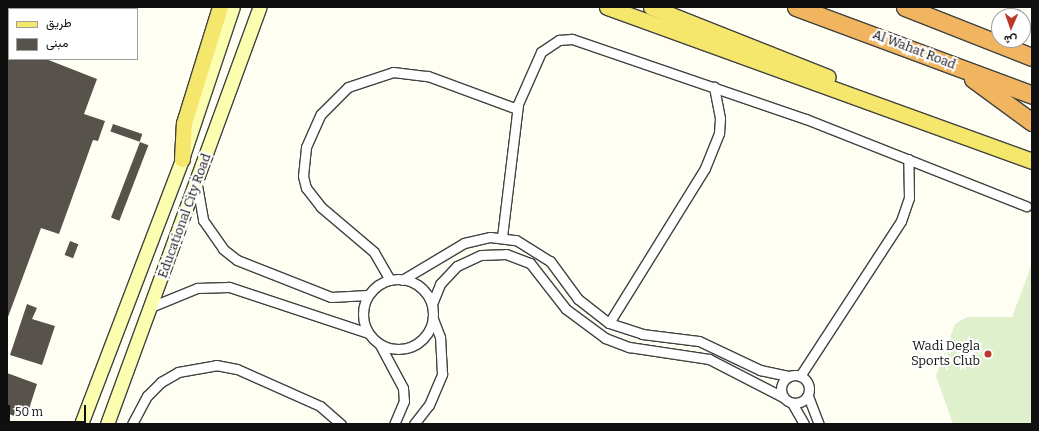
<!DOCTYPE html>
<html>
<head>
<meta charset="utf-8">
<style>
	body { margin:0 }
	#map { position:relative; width:1039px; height:431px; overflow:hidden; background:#fffef2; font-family:Bitter,Vazirmatn,serif }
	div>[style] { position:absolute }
	.pitch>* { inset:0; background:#dff0cd }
	.building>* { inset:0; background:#58524c; transform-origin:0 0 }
	.roads { filter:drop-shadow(1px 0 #424242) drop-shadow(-1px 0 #424242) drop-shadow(0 1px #424242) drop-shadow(0 -1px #424242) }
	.street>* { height:9px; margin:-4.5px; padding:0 4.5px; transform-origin:4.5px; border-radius:4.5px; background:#fff }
	.street>.ring { margin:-4.5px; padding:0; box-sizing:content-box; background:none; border:9px solid #fff; border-radius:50% }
	.secondary>* { height:13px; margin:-6.5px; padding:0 6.5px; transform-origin:6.5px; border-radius:6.5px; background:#fbfdaf }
	.primary>* { height:15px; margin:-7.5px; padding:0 7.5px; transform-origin:7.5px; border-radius:7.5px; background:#f5e66c }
	.highway>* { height:17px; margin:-8.5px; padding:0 8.5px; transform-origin:8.5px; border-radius:8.5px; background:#f0b55e }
	.dots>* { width:11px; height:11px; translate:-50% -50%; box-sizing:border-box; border:2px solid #fff; border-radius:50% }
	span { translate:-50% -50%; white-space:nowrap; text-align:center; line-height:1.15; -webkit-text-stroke:4px #fff; paint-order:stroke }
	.street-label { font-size:13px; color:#0f0f0f }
	.poi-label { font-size:13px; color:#0f0f0f }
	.right { translate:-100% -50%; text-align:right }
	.frame { position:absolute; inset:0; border:8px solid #0f0f0f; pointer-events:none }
	.legend { position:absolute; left:8px; top:8px; width:130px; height:52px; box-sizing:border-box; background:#fff; border:1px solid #9f9f9f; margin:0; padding:5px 7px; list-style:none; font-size:12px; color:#0f0f0f }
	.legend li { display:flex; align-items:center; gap:8px; height:20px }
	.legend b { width:20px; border:1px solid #9f9f9f }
	.north { position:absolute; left:991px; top:8px; width:40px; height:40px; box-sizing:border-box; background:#fff; border:1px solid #9f9f9f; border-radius:50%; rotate:182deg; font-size:11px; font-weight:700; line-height:16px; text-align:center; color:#0f0f0f }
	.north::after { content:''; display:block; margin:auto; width:14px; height:18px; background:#bd372a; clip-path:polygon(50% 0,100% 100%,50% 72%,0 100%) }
	.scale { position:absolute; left:8px; top:405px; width:78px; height:18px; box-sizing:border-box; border:2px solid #0f0f0f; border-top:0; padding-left:5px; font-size:12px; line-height:14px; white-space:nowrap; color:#0f0f0f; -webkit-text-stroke:3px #fff; paint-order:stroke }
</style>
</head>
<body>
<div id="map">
	<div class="pitch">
		<div style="clip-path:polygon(1032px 264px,1032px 424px,953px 424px,936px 376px,955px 324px,967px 317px,1012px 317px)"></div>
	</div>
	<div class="building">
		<div style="clip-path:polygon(7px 59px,46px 59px,97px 79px,84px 114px,105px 121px,98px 141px,93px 140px,59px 234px,41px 228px,8px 317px)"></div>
		<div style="left:113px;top:124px;width:31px;height:8px;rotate:19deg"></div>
		<div style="left:140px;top:142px;width:9px;height:81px;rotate:21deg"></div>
		<div style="left:70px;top:241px;width:9px;height:15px;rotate:21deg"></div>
		<div style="clip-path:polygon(27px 304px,37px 308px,32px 319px,55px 326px,42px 365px,10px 355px)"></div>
		<div style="clip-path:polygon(7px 373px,37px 384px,29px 409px,18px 405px,14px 416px,7px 413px)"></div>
	</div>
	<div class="roads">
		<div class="street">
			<div style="left:197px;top:185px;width:36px;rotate:80deg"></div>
			<div style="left:203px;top:220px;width:35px;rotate:55deg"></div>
			<div style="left:223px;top:249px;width:18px;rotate:38deg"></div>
			<div style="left:237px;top:260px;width:101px;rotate:21.5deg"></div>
			<div style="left:331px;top:297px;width:37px;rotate:-3deg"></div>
			<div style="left:502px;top:237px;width:134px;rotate:-83.1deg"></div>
			<div style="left:518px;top:104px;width:57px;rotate:-66.1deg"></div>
			<div style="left:541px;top:52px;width:22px;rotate:-34deg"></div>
			<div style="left:559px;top:40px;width:13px;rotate:-4deg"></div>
			<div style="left:572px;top:39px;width:247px;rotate:18.9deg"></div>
			<div style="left:806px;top:119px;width:237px;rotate:21.6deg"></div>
			<div class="ring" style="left:363px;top:279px;width:61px;height:61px"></div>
			<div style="left:390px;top:280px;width:32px;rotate:-120deg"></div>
			<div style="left:374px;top:252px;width:70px;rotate:-139.7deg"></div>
			<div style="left:321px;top:207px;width:24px;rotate:-128deg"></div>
			<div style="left:306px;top:188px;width:12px;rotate:-104deg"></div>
			<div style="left:303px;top:176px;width:29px;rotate:-84deg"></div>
			<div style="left:306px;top:147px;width:36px;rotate:-66deg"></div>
			<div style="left:321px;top:114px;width:38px;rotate:-45deg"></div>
			<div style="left:348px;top:87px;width:47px;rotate:-18.4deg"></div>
			<div style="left:393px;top:72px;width:35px;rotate:7deg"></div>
			<div style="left:428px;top:76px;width:95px;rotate:20.3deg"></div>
			<div style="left:402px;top:280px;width:72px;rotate:-30.8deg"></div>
			<div style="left:464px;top:243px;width:27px;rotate:-13deg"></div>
			<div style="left:490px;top:237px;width:26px;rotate:7deg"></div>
			<div style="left:516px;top:240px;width:40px;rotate:32deg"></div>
			<div style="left:550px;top:261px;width:47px;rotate:53.6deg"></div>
			<div style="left:578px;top:299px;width:39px;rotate:38deg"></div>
			<div style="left:609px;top:323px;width:35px;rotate:18deg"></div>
			<div style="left:642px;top:334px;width:57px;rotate:7deg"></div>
			<div style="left:699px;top:341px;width:68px;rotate:25.4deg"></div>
			<div style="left:760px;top:370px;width:30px;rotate:12deg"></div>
			<div style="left:432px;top:304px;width:22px;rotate:-68deg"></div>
			<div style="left:440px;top:284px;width:25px;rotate:-47deg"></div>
			<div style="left:457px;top:266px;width:26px;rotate:-25deg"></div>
			<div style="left:481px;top:255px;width:25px;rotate:-2deg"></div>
			<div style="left:506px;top:254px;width:26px;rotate:21deg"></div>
			<div style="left:530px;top:263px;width:58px;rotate:52deg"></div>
			<div style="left:566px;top:309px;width:49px;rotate:36.6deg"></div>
			<div style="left:605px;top:338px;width:26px;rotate:21deg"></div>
			<div style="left:629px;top:347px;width:81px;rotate:8.5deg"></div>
			<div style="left:709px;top:359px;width:83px;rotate:27.2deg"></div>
			<div style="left:153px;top:306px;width:48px;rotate:-22.2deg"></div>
			<div style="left:197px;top:288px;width:32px;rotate:-2deg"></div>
			<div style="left:229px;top:287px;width:146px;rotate:18.3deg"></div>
			<div style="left:609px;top:323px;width:182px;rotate:-58.2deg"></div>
			<div style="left:705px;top:168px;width:38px;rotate:-68deg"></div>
			<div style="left:719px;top:133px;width:15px;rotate:-86deg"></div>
			<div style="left:720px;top:118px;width:32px;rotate:-101deg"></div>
			<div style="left:380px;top:345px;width:49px;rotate:61.9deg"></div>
			<div style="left:403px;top:388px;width:13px;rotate:86deg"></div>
			<div style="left:404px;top:401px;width:25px;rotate:113deg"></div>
			<div class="ring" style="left:781px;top:375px;width:19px;height:19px"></div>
			<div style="left:800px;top:376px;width:185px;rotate:-56.9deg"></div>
			<div style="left:901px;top:221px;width:24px;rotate:-71deg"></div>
			<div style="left:909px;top:198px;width:39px;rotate:-91deg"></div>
			<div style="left:808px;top:396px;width:30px;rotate:69deg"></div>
			<div style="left:792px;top:403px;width:24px;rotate:60deg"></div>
			<div style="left:132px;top:424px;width:32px;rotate:-62deg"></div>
			<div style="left:147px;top:396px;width:20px;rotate:-45deg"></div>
			<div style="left:161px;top:382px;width:20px;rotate:-30deg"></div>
			<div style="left:178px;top:372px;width:39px;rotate:-10deg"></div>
			<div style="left:216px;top:365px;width:21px;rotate:11deg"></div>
			<div style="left:237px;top:369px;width:91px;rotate:24deg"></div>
			<div style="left:320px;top:406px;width:28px;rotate:41deg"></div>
			<div style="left:414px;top:424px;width:24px;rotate:-52deg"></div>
			<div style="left:429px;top:405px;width:34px;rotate:-67deg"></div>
			<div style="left:442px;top:374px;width:37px;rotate:-93deg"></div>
			<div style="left:440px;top:337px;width:19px;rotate:-111deg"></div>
		</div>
		<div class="secondary">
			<div style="left:81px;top:424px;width:284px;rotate:-69.1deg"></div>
			<div style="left:182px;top:159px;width:160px;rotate:-71.5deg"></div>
			<div style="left:107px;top:424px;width:444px;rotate:-69.9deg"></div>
		</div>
		<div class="primary">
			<div style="left:607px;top:7px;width:452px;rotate:19.9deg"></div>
			<div style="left:651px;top:7px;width:190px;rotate:21.6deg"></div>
			<div style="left:182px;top:159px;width:36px;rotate:-87deg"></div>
			<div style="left:184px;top:123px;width:121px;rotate:-72.8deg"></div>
		</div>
		<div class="highway">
			<div style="left:796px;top:7px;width:252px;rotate:20.4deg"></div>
			<div style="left:905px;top:7px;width:136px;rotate:21.5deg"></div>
			<div style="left:973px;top:79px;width:73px;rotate:36.1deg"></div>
		</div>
	</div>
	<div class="dots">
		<div style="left:988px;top:354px;background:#bd372a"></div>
	</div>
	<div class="street-label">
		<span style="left:914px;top:50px;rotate:21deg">Al Wahat Road</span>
		<span style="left:185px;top:216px;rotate:-70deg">Educational City Road</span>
	</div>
	<div class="poi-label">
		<span class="right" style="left:980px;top:354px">Wadi Degla<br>Sports Club</span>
	</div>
	<div class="frame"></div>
	<ul class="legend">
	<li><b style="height:5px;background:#f5e66c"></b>طريق</li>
	<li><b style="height:11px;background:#58524c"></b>مبنى</li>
	</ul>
	<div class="north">ش</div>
	<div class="scale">50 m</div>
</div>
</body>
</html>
